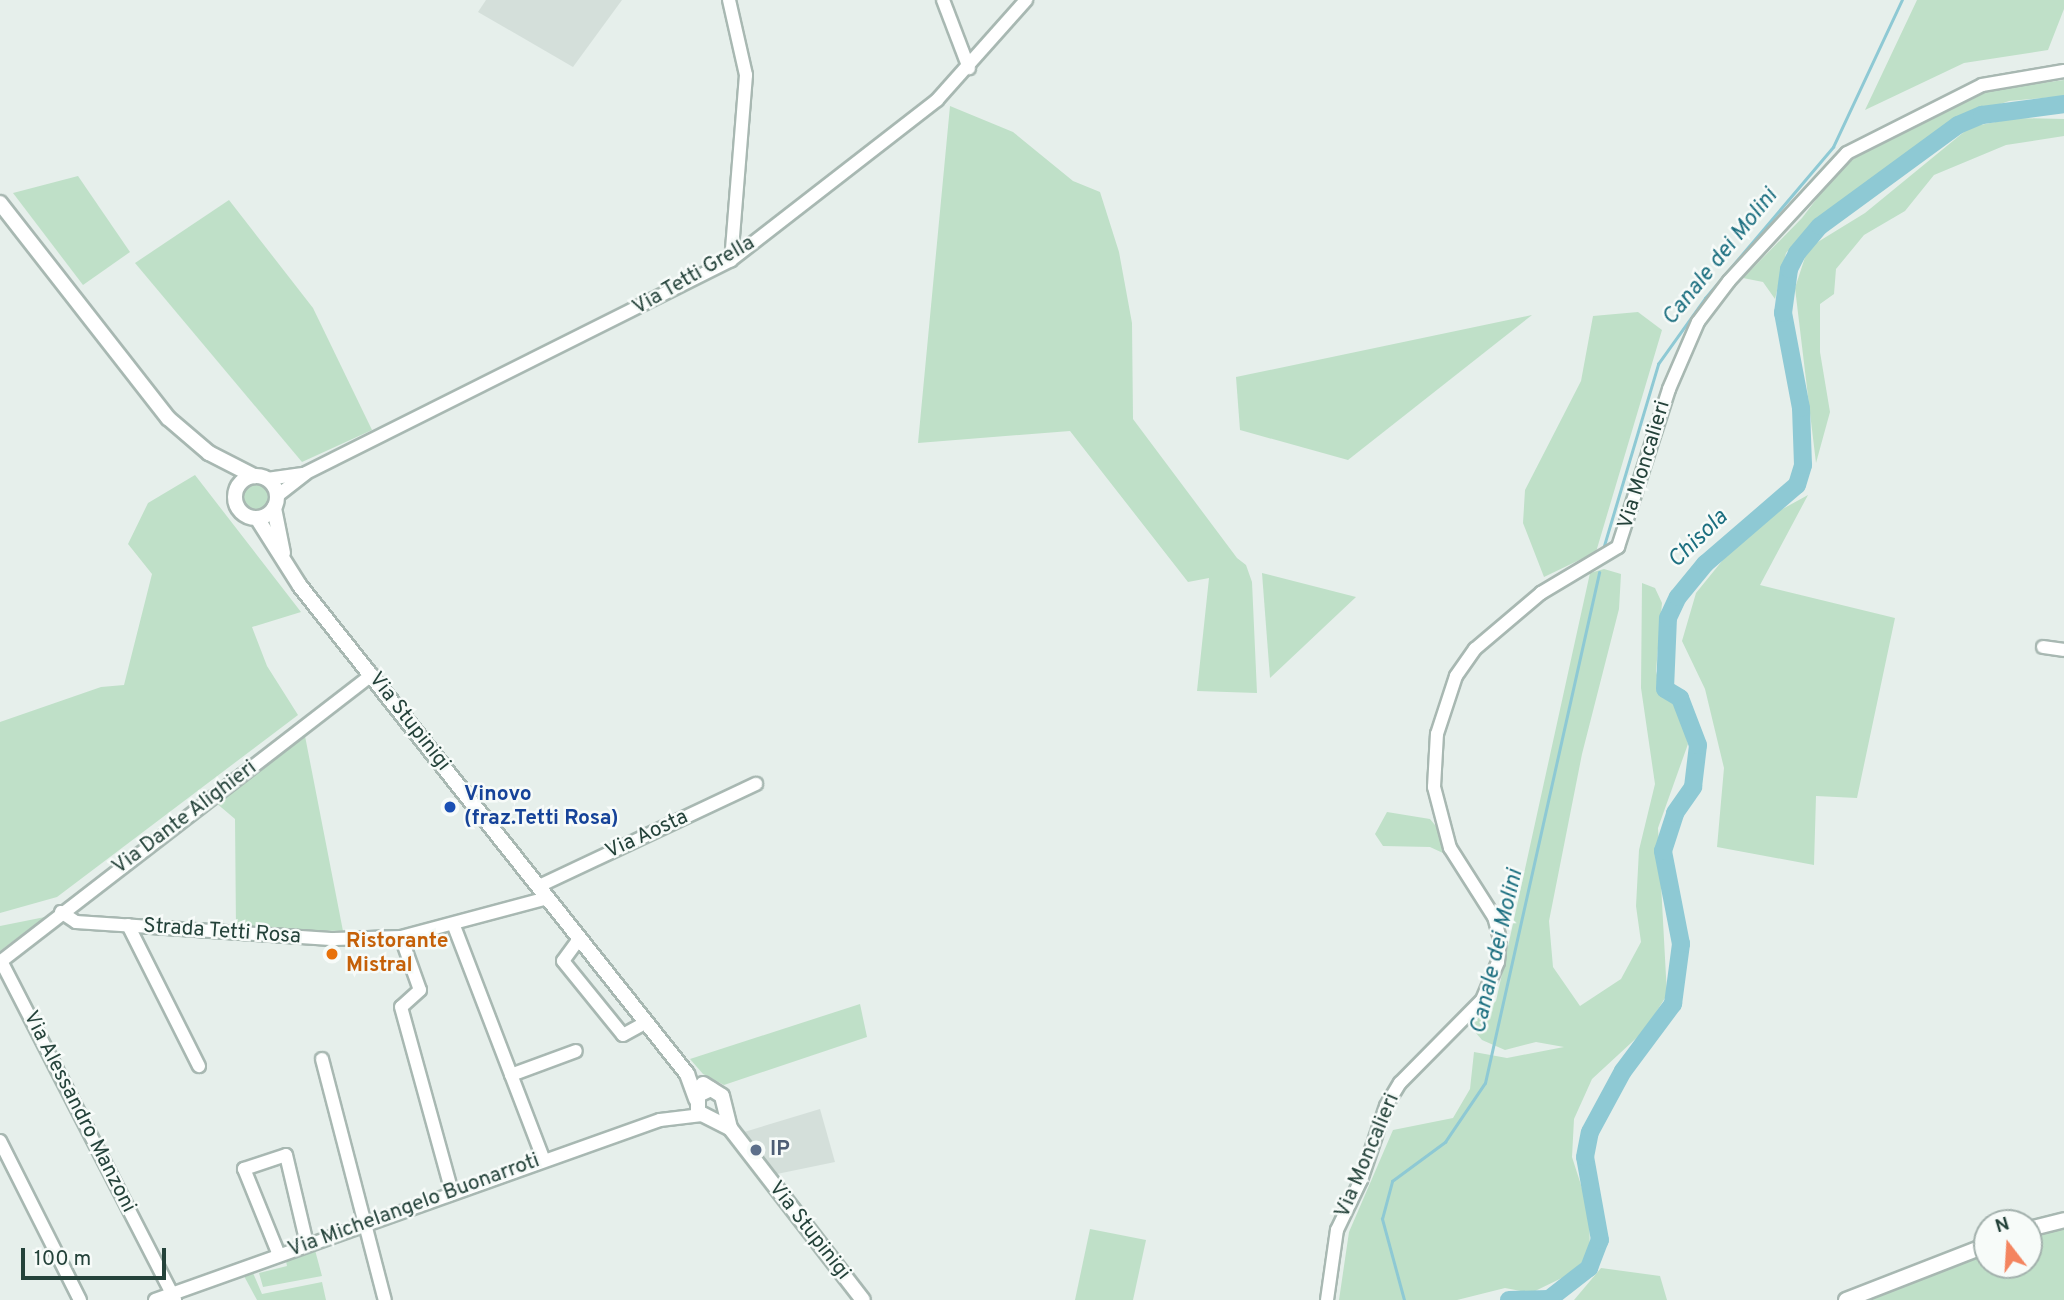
<!DOCTYPE html>
<html>
<head>
<meta charset="utf-8">
<style>
	body { margin:0 }
	#map { position:relative; width:2064px; height:1300px; overflow:hidden; background:#e6efeb; font-family:Overpass,sans-serif }
	div>[style] { position:absolute }
	.built>* { inset:0; background:#d4dfda }
	.green>* { inset:0; background:#bfe0c8 }
	.round { border-radius:50% }
	.stream>* { height:2.5px; margin:-1.25px; padding:0 1.25px; transform-origin:1.25px; border-radius:1.25px; background:#8ec9d4 }
	.river>* { height:18px; margin:-9px; padding:0 9px; transform-origin:9px; border-radius:9px; background:#8ec9d4 }
	.roads { filter:drop-shadow(2px 0 #a8b8b2) drop-shadow(-2px 0 #a8b8b2) drop-shadow(0 2px #a8b8b2) drop-shadow(0 -2px #a8b8b2) }
	.minor>* { height:12px; margin:-6px; padding:0 6px; transform-origin:6px; border-radius:6px; background:#fff }
	.tertiary>* { height:14px; margin:-7px; padding:0 7px; transform-origin:7px; border-radius:7px; background:#fff }
	.tertiary>.ring { margin:-7px; padding:0; box-sizing:content-box; background:none; border:14px solid #fff; border-radius:50% }
	.dots>* { width:19px; height:19px; translate:-50% -50%; box-sizing:border-box; border:4px solid #f7fbf9; border-radius:50% }
	span { translate:-50% -50%; white-space:nowrap; text-align:center; line-height:1.15; -webkit-text-stroke:5px #f7fbf9; paint-order:stroke }
	.street-label { font-size:21px; color:#24423a }
	.transit-label { font-size:21px; color:#164399; font-weight:700 }
	.left { translate:0 -50%; text-align:left }
	.food-label { font-size:21px; color:#c56008; font-weight:700 }
	.service-label { font-size:21px; color:#4e5e75; font-weight:700 }
	.water-label { font-size:23px; color:#1c6f80; font-style:italic }
	.north { position:absolute; left:1973px; top:1209px; width:70px; height:70px; box-sizing:border-box; background:#f7fbf9; border:2px solid #a3b1ad; border-radius:50%; rotate:343deg; font-size:19px; font-weight:700; line-height:28px; text-align:center; color:#24423a }
	.north::after { content:''; display:block; margin:auto; width:24px; height:32px; background:#f4845f; clip-path:polygon(50% 0,100% 100%,50% 72%,0 100%) }
	.scale { position:absolute; left:21px; top:1248px; width:145px; height:32px; box-sizing:border-box; border:4px solid #24423a; border-top:0; padding-left:9px; font-size:21px; line-height:24px; white-space:nowrap; color:#24423a; -webkit-text-stroke:5px #f7fbf9; paint-order:stroke }
</style>
</head>
<body>
<div id="map">
	<div class="built">
		<div style="clip-path:polygon(486px 0,622px 0,573px 67px,478px 12px)"></div>
		<div style="clip-path:polygon(820px 1109px,835px 1162px,772px 1175px,741px 1133px)"></div>
	</div>
	<div class="green">
		<div style="clip-path:polygon(1917px 0,2064px 0,2064px 9px,2048px 50px,1964px 63px,1865px 110px)"></div>
		<div style="clip-path:polygon(2064px 80px,2064px 96px,2009px 101px,1954px 120px,1816px 221px,1786px 253px,1775px 299px,1763px 282px,1743px 278px,1802px 218px,1837px 172px,1872px 145px,1948px 105px,1990px 90px)"></div>
		<div style="clip-path:polygon(950px 106px,1013px 132px,1073px 181px,1100px 192px,1119px 252px,1132px 323px,1133px 419px,1237px 558px,1246px 565px,1252px 582px,1257px 693px,1197px 691px,1209px 578px,1188px 582px,1070px 431px,918px 443px)"></div>
		<div style="clip-path:polygon(2016px 118px,2064px 119px,2064px 136px,2006px 145px,1934px 175px,1905px 211px,1864px 235px,1836px 269px,1834px 294px,1820px 304px,1820px 352px,1830px 412px,1816px 463px,1795px 288px,1808px 248px,1865px 213px,1970px 127px)"></div>
		<div style="clip-path:polygon(78px 176px,130px 252px,83px 285px,13px 193px)"></div>
		<div style="clip-path:polygon(229px 200px,313px 308px,372px 430px,302px 462px,135px 263px)"></div>
		<div style="clip-path:polygon(1638px 312px,1662px 330px,1596px 552px,1544px 577px,1523px 523px,1525px 490px,1581px 381px,1593px 316px)"></div>
		<div style="clip-path:polygon(1532px 315px,1348px 460px,1240px 430px,1236px 377px)"></div>
		<div style="clip-path:polygon(195px 475px,301px 612px,252px 627px,267px 666px,298px 715px,57px 897px,0 913px,0 722px,101px 687px,124px 685px,152px 574px,128px 544px,148px 503px)"></div>
		<div class="round" style="left:242px;top:483px;width:28px;height:28px"></div>
		<div style="clip-path:polygon(1808px 495px,1760px 585px,1895px 618px,1857px 798px,1816px 796px,1814px 865px,1717px 847px,1724px 768px,1705px 689px,1682px 641px,1696px 593px,1731px 550px,1777px 512px)"></div>
		<div style="clip-path:polygon(1604px 569px,1621px 574px,1619px 609px,1582px 754px,1549px 921px,1553px 967px,1580px 1006px,1621px 979px,1641px 942px,1636px 906px,1639px 850px,1655px 784px,1641px 688px,1642px 583px,1655px 588px,1662px 603px,1656px 671px,1661px 691px,1677px 704px,1688px 744px,1658px 828px,1667px 995px,1644px 1031px,1592px 1079px,1574px 1119px,1572px 1157px,1589px 1210px,1590px 1254px,1570px 1274px,1531px 1293px,1505px 1288px,1457px 1300px,1339px 1300px,1349px 1232px,1393px 1130px,1453px 1118px,1470px 1089px,1474px 1052px,1507px 1058px,1564px 1047px,1536px 1042px,1505px 1050px,1482px 1040px,1470px 1026px,1496px 1001px,1590px 573px)"></div>
		<div style="clip-path:polygon(1262px 573px,1356px 597px,1270px 678px)"></div>
		<div style="clip-path:polygon(305px 736px,343px 931px,236px 929px,235px 819px,215px 802px)"></div>
		<div style="clip-path:polygon(1387px 812px,1430px 819px,1440px 831px,1443px 853px,1430px 847px,1383px 846px,1375px 834px)"></div>
		<div style="clip-path:polygon(45px 917px,0 951px,0 926px)"></div>
		<div style="clip-path:polygon(860px 1004px,867px 1037px,724px 1085px,703px 1074px,690px 1059px)"></div>
		<div style="clip-path:polygon(1090px 1229px,1146px 1240px,1133px 1300px,1075px 1300px)"></div>
		<div style="clip-path:polygon(2064px 1229px,2064px 1300px,1864px 1300px,1987px 1253px,1987px 1265px,2029px 1265px,2029px 1237px)"></div>
		<div style="clip-path:polygon(315px 1250px,322px 1276px,263px 1287px,259px 1273px,287px 1266px,286px 1261px)"></div>
		<div style="clip-path:polygon(1601px 1268px,1660px 1276px,1667px 1300px,1574px 1300px)"></div>
		<div style="clip-path:polygon(253px 1273px,262px 1294px,322px 1282px,326px 1300px,257px 1300px,244px 1276px)"></div>
	</div>
	<div class="stream">
		<div style="left:1603px;top:549px;width:193px;rotate:-73.4deg"></div>
		<div style="left:1658px;top:364px;width:81px;rotate:-54.5deg"></div>
		<div style="left:1705px;top:298px;width:198px;rotate:-49.7deg"></div>
		<div style="left:1833px;top:147px;width:162px;rotate:-64.9deg"></div>
		<div style="left:1404px;top:1300px;width:84px;rotate:-105.2deg"></div>
		<div style="left:1382px;top:1219px;width:39px;rotate:-75deg"></div>
		<div style="left:1392px;top:1181px;width:66px;rotate:-36.3deg"></div>
		<div style="left:1445px;top:1142px;width:71px;rotate:-55.9deg"></div>
		<div style="left:1485px;top:1083px;width:523px;rotate:-77.4deg"></div>
	</div>
	<div class="river">
		<div style="left:1509px;top:1300px;width:40px;rotate:-1.4deg"></div>
		<div style="left:1549px;top:1299px;width:51px;rotate:-37.8deg"></div>
		<div style="left:1589px;top:1268px;width:30px;rotate:-69deg"></div>
		<div style="left:1600px;top:1240px;width:84px;rotate:-100.2deg"></div>
		<div style="left:1585px;top:1157px;width:25px;rotate:-79deg"></div>
		<div style="left:1590px;top:1132px;width:69px;rotate:-61.6deg"></div>
		<div style="left:1623px;top:1071px;width:84px;rotate:-53.3deg"></div>
		<div style="left:1673px;top:1004px;width:61px;rotate:-82.4deg"></div>
		<div style="left:1681px;top:944px;width:95px;rotate:-101deg"></div>
		<div style="left:1663px;top:851px;width:40px;rotate:-72deg"></div>
		<div style="left:1675px;top:813px;width:32px;rotate:-55deg"></div>
		<div style="left:1693px;top:787px;width:42px;rotate:-83.2deg"></div>
		<div style="left:1698px;top:745px;width:50px;rotate:-111deg"></div>
		<div style="left:1680px;top:698px;width:17px;rotate:-149deg"></div>
		<div style="left:1665px;top:689px;width:71px;rotate:-87.6deg"></div>
		<div style="left:1668px;top:618px;width:23px;rotate:-65deg"></div>
		<div style="left:1678px;top:597px;width:43px;rotate:-50.7deg"></div>
		<div style="left:1705px;top:564px;width:121px;rotate:-40.7deg"></div>
		<div style="left:1797px;top:485px;width:21px;rotate:-73deg"></div>
		<div style="left:1803px;top:465px;width:57px;rotate:-92deg"></div>
		<div style="left:1801px;top:408px;width:97px;rotate:-100.7deg"></div>
		<div style="left:1783px;top:313px;width:44px;rotate:-82.2deg"></div>
		<div style="left:1789px;top:269px;width:18px;rotate:-63deg"></div>
		<div style="left:1797px;top:253px;width:35px;rotate:-50deg"></div>
		<div style="left:1820px;top:226px;width:171px;rotate:-36.2deg"></div>
		<div style="left:1958px;top:125px;width:26px;rotate:-23deg"></div>
		<div style="left:1982px;top:115px;width:83px;rotate:-7.6deg"></div>
	</div>
	<div class="roads">
		<div class="minor">
			<div style="left:729px;top:0;width:77px;rotate:77.2deg"></div>
			<div style="left:746px;top:75px;width:186px;rotate:94.6deg"></div>
			<div style="left:943px;top:0;width:73px;rotate:69.1deg"></div>
			<div style="left:267px;top:479px;width:36px;rotate:-8deg"></div>
			<div style="left:277px;top:496px;width:37px;rotate:-38deg"></div>
			<div style="left:306px;top:473px;width:475px;rotate:-26.6deg"></div>
			<div style="left:731px;top:260px;width:261px;rotate:-37.8deg"></div>
			<div style="left:937px;top:100px;width:134px;rotate:-48.3deg"></div>
			<div style="left:2043px;top:647px;width:21px;rotate:8deg"></div>
			<div style="left:539px;top:886px;width:240px;rotate:-25.2deg"></div>
			<div style="left:61px;top:912px;width:18px;rotate:34deg"></div>
			<div style="left:76px;top:922px;width:259px;rotate:3.8deg"></div>
			<div style="left:334px;top:939px;width:67px;rotate:-1.7deg"></div>
			<div style="left:401px;top:937px;width:152px;rotate:-14.9deg"></div>
			<div style="left:128px;top:925px;width:158px;rotate:63.3deg"></div>
			<div style="left:454px;top:926px;width:251px;rotate:69deg"></div>
			<div style="left:401px;top:937px;width:56px;rotate:70.3deg"></div>
			<div style="left:420px;top:990px;width:25px;rotate:138deg"></div>
			<div style="left:401px;top:1007px;width:192px;rotate:74.6deg"></div>
			<div style="left:579px;top:939px;width:27px;rotate:126deg"></div>
			<div style="left:563px;top:961px;width:95px;rotate:51deg"></div>
			<div style="left:623px;top:1035px;width:25px;rotate:-29deg"></div>
			<div style="left:1px;top:961px;width:381px;rotate:62.8deg"></div>
			<div style="left:0;top:962px;width:470px;rotate:-37.7deg"></div>
			<div style="left:322px;top:1059px;width:249px;rotate:75.4deg"></div>
			<div style="left:511px;top:1075px;width:69px;rotate:-20.3deg"></div>
			<div style="left:0;top:1141px;width:178px;rotate:63.3deg"></div>
			<div style="left:279px;top:1255px;width:93px;rotate:-112.1deg"></div>
			<div style="left:244px;top:1169px;width:44px;rotate:-18.4deg"></div>
			<div style="left:286px;top:1155px;width:91px;rotate:76.7deg"></div>
			<div style="left:155px;top:1300px;width:536px;rotate:-19.62deg"></div>
			<div style="left:660px;top:1120px;width:42px;rotate:-6.8deg"></div>
			<div style="left:1327px;top:1300px;width:71px;rotate:-81.9deg"></div>
			<div style="left:1337px;top:1230px;width:55px;rotate:-64.4deg"></div>
			<div style="left:1361px;top:1180px;width:78px;rotate:-71.3deg"></div>
			<div style="left:1386px;top:1106px;width:27px;rotate:-59deg"></div>
			<div style="left:1400px;top:1083px;width:117px;rotate:-45.3deg"></div>
			<div style="left:1482px;top:1000px;width:41px;rotate:-67.2deg"></div>
			<div style="left:1498px;top:962px;width:23px;rotate:-85deg"></div>
			<div style="left:1500px;top:939px;width:23px;rotate:-105deg"></div>
			<div style="left:1494px;top:917px;width:82px;rotate:-122.5deg"></div>
			<div style="left:1450px;top:848px;width:63px;rotate:-104.7deg"></div>
			<div style="left:1434px;top:787px;width:53px;rotate:-86.8deg"></div>
			<div style="left:1437px;top:734px;width:61px;rotate:-71.9deg"></div>
			<div style="left:1456px;top:676px;width:33px;rotate:-55deg"></div>
			<div style="left:1475px;top:649px;width:87px;rotate:-40.3deg"></div>
			<div style="left:1541px;top:593px;width:90px;rotate:-30.9deg"></div>
			<div style="left:1618px;top:547px;width:166px;rotate:-72.1deg"></div>
			<div style="left:1669px;top:389px;width:73px;rotate:-66.6deg"></div>
			<div style="left:1698px;top:322px;width:51px;rotate:-52.9deg"></div>
			<div style="left:1729px;top:281px;width:174px;rotate:-47.3deg"></div>
			<div style="left:1847px;top:153px;width:151px;rotate:-26.7deg"></div>
			<div style="left:1982px;top:85px;width:83px;rotate:-9.7deg"></div>
		</div>
		<div class="tertiary">
			<div style="left:0;top:203px;width:273px;rotate:52deg"></div>
			<div style="left:168px;top:418px;width:54px;rotate:40.5deg"></div>
			<div style="left:209px;top:453px;width:51px;rotate:27.1deg"></div>
			<div class="ring" style="left:235px;top:476px;width:28px;height:28px"></div>
			<div style="left:274px;top:508px;width:46px;rotate:78.7deg"></div>
			<div style="left:257px;top:518px;width:80px;rotate:57.7deg"></div>
			<div style="left:300px;top:586px;width:623px;rotate:51.58deg"></div>
			<div style="left:687px;top:1074px;width:27px;rotate:70deg"></div>
			<div style="left:703px;top:1084px;width:22px;rotate:32deg"></div>
			<div style="left:722px;top:1096px;width:33px;rotate:76deg"></div>
			<div style="left:711px;top:1089px;width:14px;rotate:155deg"></div>
			<div style="left:698px;top:1095px;width:17px;rotate:90deg"></div>
			<div style="left:698px;top:1112px;width:36px;rotate:27deg"></div>
			<div style="left:730px;top:1128px;width:217px;rotate:52.3deg"></div>
			<div style="left:2029px;top:1229px;width:36px;rotate:-14deg"></div>
			<div style="left:1846px;top:1300px;width:151px;rotate:-21.3deg"></div>
		</div>
	</div>
	<div class="dots">
		<div style="left:450px;top:807px;background:#1a4fb4"></div>
		<div style="left:332px;top:954px;background:#e8710a"></div>
		<div style="left:756px;top:1150px;background:#5c6f8a"></div>
	</div>
	<div class="street-label">
		<span style="left:694px;top:276px;rotate:-30deg">Via Tetti Grella</span>
		<span style="left:1645px;top:465px;rotate:-73deg">Via Moncalieri</span>
		<span style="left:409px;top:722px;rotate:52deg">Via Stupinigi</span>
		<span style="left:185px;top:818px;rotate:-37deg">Via Dante Alighieri</span>
		<span style="left:647px;top:835px;rotate:-25deg">Via Aosta</span>
		<span style="left:222px;top:932px;rotate:4deg">Strada Tetti Rosa</span>
		<span style="left:79px;top:1112px;rotate:63deg">Via Alessandro Manzoni</span>
		<span style="left:1368px;top:1156px;rotate:-67deg">Via Moncalieri</span>
		<span style="left:414px;top:1206px;rotate:-20deg">Via Michelangelo Buonarroti</span>
		<span style="left:809px;top:1231px;rotate:52deg">Via Stupinigi</span>
	</div>
	<div class="transit-label">
		<span class="left" style="left:464px;top:807px">Vinovo<br>(fraz.Tetti Rosa)</span>
	</div>
	<div class="food-label">
		<span class="left" style="left:346px;top:954px">Ristorante<br>Mistral</span>
	</div>
	<div class="service-label">
		<span class="left" style="left:770px;top:1150px">IP</span>
	</div>
	<div class="water-label">
		<span style="left:1721px;top:258px;rotate:-51deg">Canale dei Molini</span>
		<span style="left:1699px;top:540px;rotate:-44deg">Chisola</span>
		<span style="left:1498px;top:952px;rotate:-77deg">Canale dei Molini</span>
	</div>
	<div class="north">N</div>
	<div class="scale">100 m</div>
</div>
</body>
</html>
